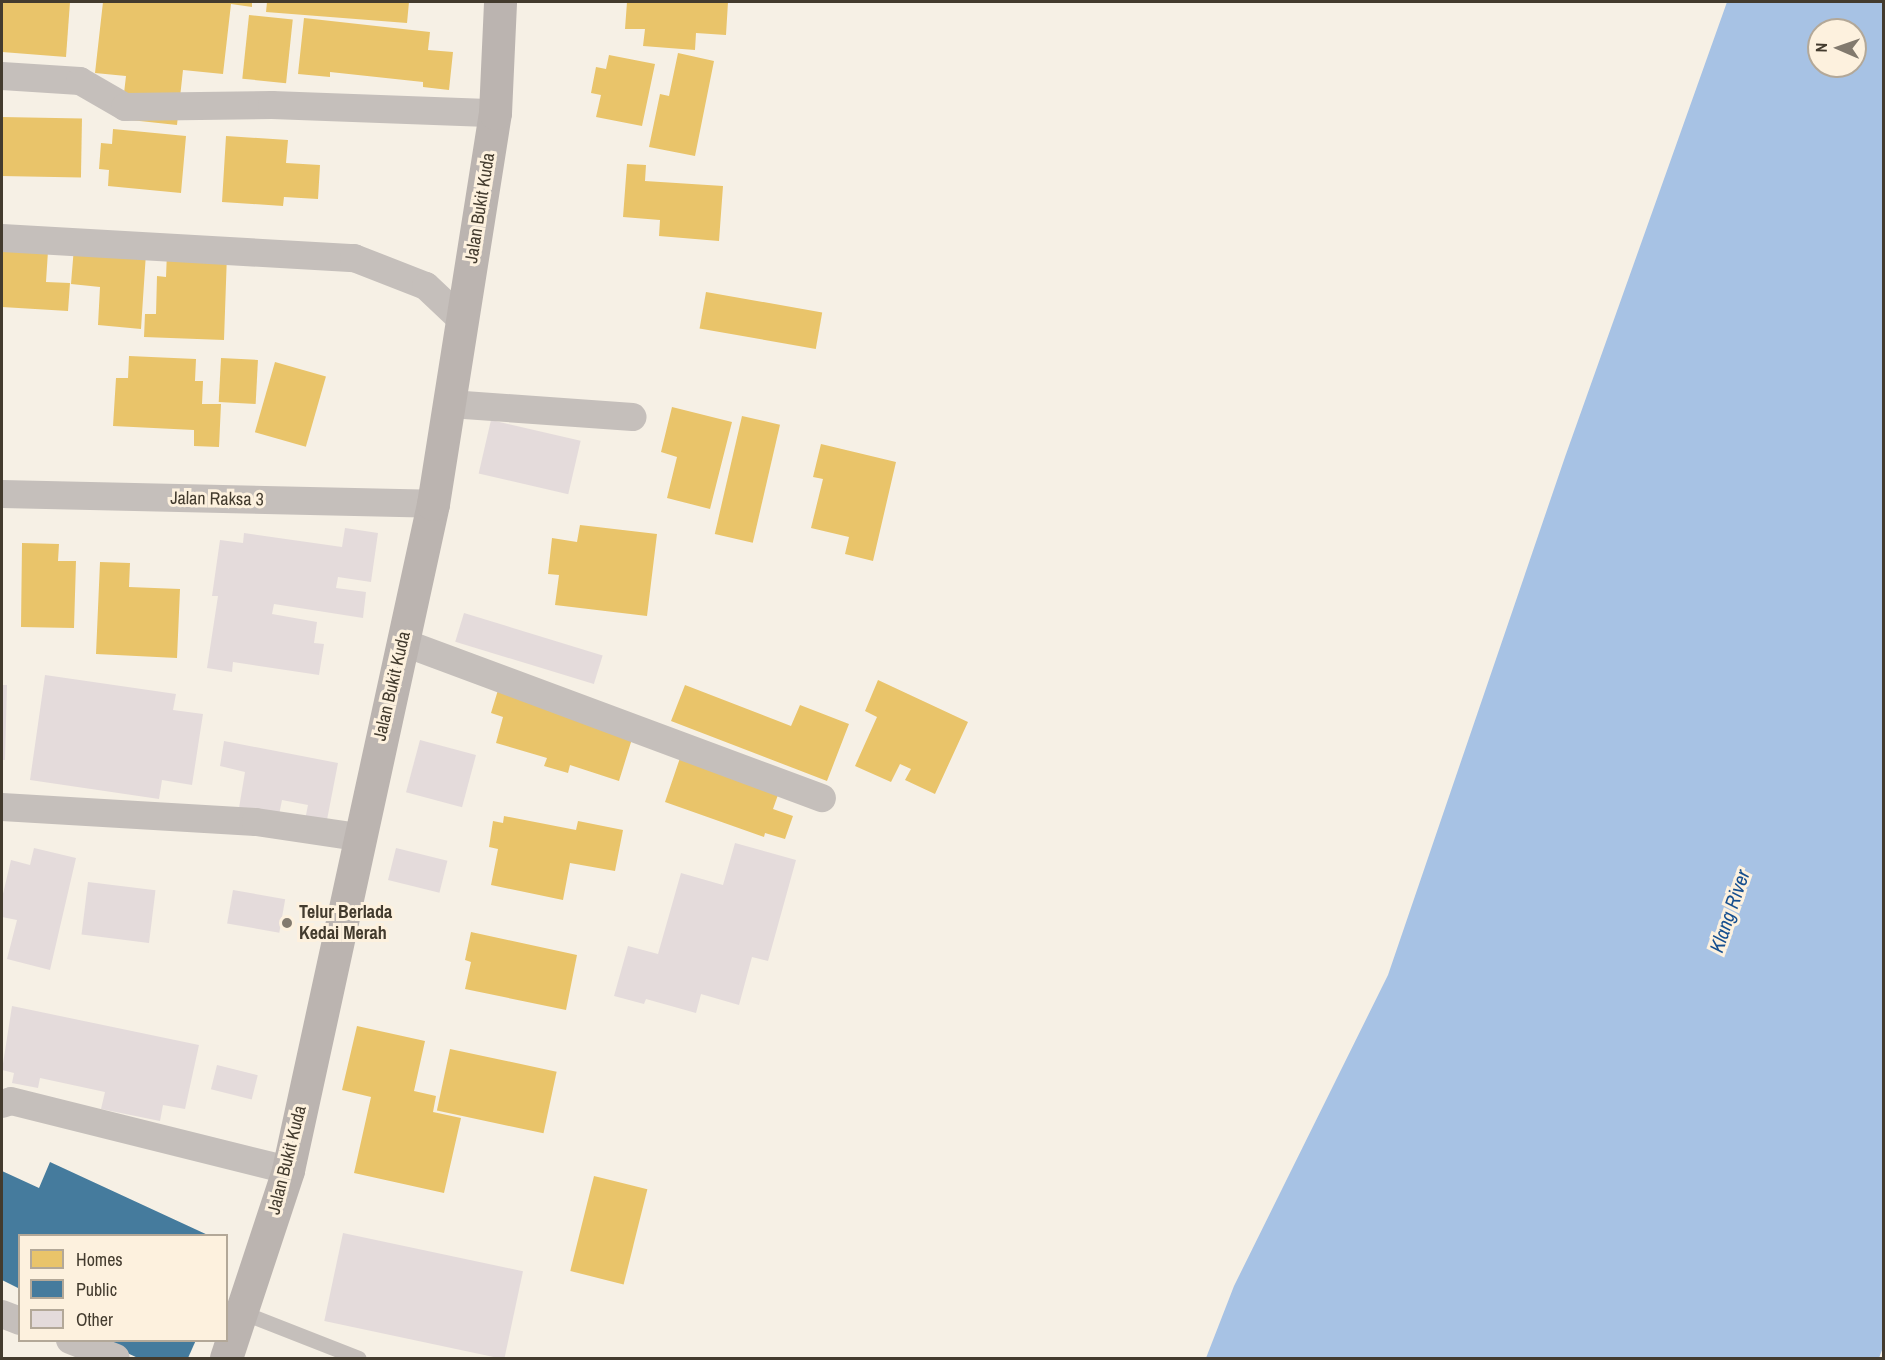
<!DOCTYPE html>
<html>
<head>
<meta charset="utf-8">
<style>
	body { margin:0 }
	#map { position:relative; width:1885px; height:1360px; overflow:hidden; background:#f6f0e5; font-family:"Archivo Narrow",sans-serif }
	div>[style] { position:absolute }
	.water>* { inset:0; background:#a7c2e4 }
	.homes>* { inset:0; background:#e9c46a; transform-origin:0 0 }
	.public>* { inset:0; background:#457b9d }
	.building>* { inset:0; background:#e4dbdb; transform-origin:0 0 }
	.lane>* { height:15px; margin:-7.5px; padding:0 7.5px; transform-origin:7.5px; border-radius:7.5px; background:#c5bfbb }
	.street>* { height:28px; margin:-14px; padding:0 14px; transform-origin:14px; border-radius:14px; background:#c5bfbb }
	.secondary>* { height:33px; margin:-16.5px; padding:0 16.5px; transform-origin:16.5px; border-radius:16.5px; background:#bbb4b0 }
	.dots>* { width:16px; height:16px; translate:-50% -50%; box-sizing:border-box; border:3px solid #fdf1de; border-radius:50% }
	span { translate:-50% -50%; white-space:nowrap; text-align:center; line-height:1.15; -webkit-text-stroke:6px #fdf1de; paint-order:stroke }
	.street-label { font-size:18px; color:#433b2e }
	.poi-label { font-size:18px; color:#433b2e; font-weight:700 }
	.left { translate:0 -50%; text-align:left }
	.water-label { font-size:20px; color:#154e8e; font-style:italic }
	.frame { position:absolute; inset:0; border:3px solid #433b2e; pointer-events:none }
	.legend { position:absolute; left:18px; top:1234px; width:210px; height:108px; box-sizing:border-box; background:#fdf1de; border:2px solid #b3a898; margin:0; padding:8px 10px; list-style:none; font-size:18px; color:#433b2e }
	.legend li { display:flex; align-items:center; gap:12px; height:30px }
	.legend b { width:30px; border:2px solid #b3a898 }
	.north { position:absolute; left:1807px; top:18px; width:60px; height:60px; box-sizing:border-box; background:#fdf1de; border:2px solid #b3a898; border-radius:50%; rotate:272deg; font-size:16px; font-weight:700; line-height:24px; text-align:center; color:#433b2e }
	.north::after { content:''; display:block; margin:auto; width:21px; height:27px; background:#827a6e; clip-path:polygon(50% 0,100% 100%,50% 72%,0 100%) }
</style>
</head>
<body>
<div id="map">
	<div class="water">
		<div style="clip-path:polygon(evenodd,1727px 2px,1883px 2px,1884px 1345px,1879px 1358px,1206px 1358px,1234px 1286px,1388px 975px,1565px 457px,1727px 2px,1819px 30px,1855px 30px,1855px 66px,1819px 66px,1819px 30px)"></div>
	</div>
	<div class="homes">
		<div style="clip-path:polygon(2px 2px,70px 2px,66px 57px,2px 52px)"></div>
		<div style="clip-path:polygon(103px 2px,252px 2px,252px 7px,231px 4px,223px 74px,183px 70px,177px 125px,121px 119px,126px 76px,95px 73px)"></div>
		<div style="clip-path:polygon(267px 2px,409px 2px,407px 23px,266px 12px)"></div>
		<div style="clip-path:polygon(627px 2px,728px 2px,726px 35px,696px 33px,695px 50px,643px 46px,645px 29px,625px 29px)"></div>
		<div style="left:249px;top:15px;width:44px;height:64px;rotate:6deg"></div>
		<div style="clip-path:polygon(304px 18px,430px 32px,428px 50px,453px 52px,449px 90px,423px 87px,423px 82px,330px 72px,330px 77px,298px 74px)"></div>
		<div style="clip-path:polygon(678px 53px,714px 61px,695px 156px,649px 147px,660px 94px,669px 96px)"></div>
		<div style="clip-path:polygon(609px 55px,655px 64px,642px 126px,596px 117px,601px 95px,591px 93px,596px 67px,606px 69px)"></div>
		<div style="left:2px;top:117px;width:80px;height:59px;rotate:1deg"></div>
		<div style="clip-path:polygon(113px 129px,186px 136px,181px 193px,108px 186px,109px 170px,99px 169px,101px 143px,112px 144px)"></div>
		<div style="clip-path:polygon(226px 136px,288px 140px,286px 163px,320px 165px,318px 199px,284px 197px,283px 206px,222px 202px)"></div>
		<div style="clip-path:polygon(627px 164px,646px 165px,645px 181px,723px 186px,719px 241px,659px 236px,660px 220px,623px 217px)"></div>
		<div style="clip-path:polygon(74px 247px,146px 253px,141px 329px,98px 325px,100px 287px,71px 284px)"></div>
		<div style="clip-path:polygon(2px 248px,48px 251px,46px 282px,70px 283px,68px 311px,2px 307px)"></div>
		<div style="clip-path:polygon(167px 252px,227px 254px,224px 340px,144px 337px,145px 314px,156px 314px,157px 276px,166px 277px)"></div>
		<div style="left:706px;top:292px;width:118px;height:37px;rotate:10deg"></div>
		<div style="clip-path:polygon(129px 356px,196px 359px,195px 381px,203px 381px,202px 404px,221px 404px,219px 447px,194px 446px,194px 430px,113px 426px,116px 378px,128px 378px)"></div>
		<div style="left:221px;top:358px;width:37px;height:44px;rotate:3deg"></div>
		<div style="left:275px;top:362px;width:53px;height:73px;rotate:16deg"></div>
		<div style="clip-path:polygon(672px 407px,732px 422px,710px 509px,667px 498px,677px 457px,661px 452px)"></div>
		<div style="left:742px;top:416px;width:39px;height:121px;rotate:13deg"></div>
		<div style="clip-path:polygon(821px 444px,896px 462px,873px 561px,845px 554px,849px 537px,811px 528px,823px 479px,813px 477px)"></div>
		<div style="clip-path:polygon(580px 525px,657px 534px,647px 616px,555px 605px,559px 575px,548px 574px,552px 538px,577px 542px)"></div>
		<div style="clip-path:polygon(22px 543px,59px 544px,58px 561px,76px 561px,74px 628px,21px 627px)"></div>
		<div style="clip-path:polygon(100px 562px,130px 563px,129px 587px,180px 589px,177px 658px,96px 654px)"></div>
		<div style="clip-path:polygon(878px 680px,968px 722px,935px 794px,905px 780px,911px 769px,900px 764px,891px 782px,855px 766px,877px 717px,865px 711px)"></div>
		<div style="clip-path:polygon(685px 685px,791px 726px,800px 705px,849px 724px,827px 781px,671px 721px)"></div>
		<div style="clip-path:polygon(498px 690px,636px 726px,619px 781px,570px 765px,568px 773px,544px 766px,547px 758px,496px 743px,503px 717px,491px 713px)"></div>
		<div style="clip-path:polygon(680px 758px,779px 792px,773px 809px,793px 816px,785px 839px,765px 833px,764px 837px,665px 802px)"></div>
		<div style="clip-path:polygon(504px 816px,576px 830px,578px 821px,623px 830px,615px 871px,570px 863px,563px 900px,491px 885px,498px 849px,489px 847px,493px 821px,503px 823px)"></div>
		<div style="clip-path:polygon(471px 932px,577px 955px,566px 1010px,465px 989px,471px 962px,465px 960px)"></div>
		<div style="clip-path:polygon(357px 1026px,425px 1041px,414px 1091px,436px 1096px,433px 1112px,461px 1118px,444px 1193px,354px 1173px,371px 1097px,342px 1090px)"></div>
		<div style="left:450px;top:1049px;width:109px;height:63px;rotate:12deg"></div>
		<div style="left:594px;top:1176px;width:55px;height:98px;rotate:14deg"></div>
	</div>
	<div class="public">
		<div style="clip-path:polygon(50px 1162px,210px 1236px,20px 1236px,20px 1289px,2px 1280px,2px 1171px,39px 1188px)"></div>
		<div style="clip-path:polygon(99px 1340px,196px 1340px,188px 1358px,138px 1358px)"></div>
	</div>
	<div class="building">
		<div style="left:491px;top:420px;width:92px;height:55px;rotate:13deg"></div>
		<div style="clip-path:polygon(345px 528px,378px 533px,371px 582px,338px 577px,336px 588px,366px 592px,363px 618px,274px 604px,272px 614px,317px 622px,314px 643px,324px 644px,319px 675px,233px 662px,232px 672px,207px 668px,218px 596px,212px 596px,220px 540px,243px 543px,244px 533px,342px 547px)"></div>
		<div style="left:464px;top:613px;width:145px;height:30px;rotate:17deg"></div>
		<div style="clip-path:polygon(45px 675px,176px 694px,173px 710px,203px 714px,192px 785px,162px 780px,159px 799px,30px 780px)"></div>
		<div style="clip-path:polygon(2px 685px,7px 685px,5px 760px,2px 760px)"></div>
		<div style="left:420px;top:740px;width:58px;height:54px;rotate:15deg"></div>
		<div style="clip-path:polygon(224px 741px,338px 763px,326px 825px,305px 820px,308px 805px,282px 800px,279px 815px,239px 808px,245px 772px,220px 766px)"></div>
		<div style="clip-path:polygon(735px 843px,796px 860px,768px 961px,752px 957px,739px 1005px,701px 994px,696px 1013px,646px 999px,644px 1004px,614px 996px,628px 946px,658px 954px,681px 873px,723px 885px)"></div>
		<div style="clip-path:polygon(34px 848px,76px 858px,50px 970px,7px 959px,17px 920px,2px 917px,2px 898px,11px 860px,30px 865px)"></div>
		<div style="left:396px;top:848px;width:53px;height:33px;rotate:14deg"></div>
		<div style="left:88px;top:882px;width:68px;height:53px;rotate:7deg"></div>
		<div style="left:233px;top:890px;width:53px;height:34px;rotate:10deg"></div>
		<div style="clip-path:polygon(12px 1006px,199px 1045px,185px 1109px,163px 1105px,160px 1121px,101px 1109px,105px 1092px,40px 1078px,38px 1088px,12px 1083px,14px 1073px,2px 1070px)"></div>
		<div style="left:217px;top:1065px;width:42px;height:25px;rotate:14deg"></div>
		<div style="left:343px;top:1233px;width:184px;height:90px;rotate:12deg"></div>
	</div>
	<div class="lane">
		<div style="left:244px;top:1313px;width:123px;rotate:21.4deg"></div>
	</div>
	<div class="street">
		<div style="left:2px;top:76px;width:78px;rotate:3.7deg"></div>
		<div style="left:80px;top:81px;width:52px;rotate:30deg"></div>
		<div style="left:125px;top:107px;width:147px;rotate:-0.8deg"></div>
		<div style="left:272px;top:105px;width:223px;rotate:2.1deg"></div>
		<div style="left:2px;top:238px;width:353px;rotate:3.3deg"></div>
		<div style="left:354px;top:258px;width:77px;rotate:21.3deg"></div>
		<div style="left:426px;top:286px;width:51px;rotate:43.4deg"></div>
		<div style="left:450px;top:404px;width:183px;rotate:4.1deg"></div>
		<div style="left:2px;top:494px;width:431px;rotate:1.3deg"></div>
		<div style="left:402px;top:642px;width:448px;rotate:20.4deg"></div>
		<div style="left:2px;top:807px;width:254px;rotate:3.4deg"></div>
		<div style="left:256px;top:822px;width:102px;rotate:8.4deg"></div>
		<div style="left:2px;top:1104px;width:9px;rotate:-18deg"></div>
		<div style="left:11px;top:1101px;width:285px;rotate:14deg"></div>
		<div style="left:2px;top:1314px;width:19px;rotate:21deg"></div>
		<div style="left:70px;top:1340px;width:49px;rotate:21.4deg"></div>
	</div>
	<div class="secondary">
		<div style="left:226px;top:1358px;width:198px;rotate:-71.7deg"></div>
		<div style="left:288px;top:1170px;width:682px;rotate:-77.72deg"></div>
		<div style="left:433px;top:504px;width:396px;rotate:-81deg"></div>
		<div style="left:495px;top:113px;width:111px;rotate:-87.4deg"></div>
	</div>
	<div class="dots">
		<div style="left:287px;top:923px;background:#827a6e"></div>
	</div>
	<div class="street-label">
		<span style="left:480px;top:208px;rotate:-81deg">Jalan Bukit Kuda</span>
		<span style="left:217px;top:499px;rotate:1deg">Jalan Raksa 3</span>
		<span style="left:392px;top:686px;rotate:-77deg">Jalan Bukit Kuda</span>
		<span style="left:287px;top:1160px;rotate:-76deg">Jalan Bukit Kuda</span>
	</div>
	<div class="poi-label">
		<span class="left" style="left:299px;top:923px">Telur Berlada<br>Kedai Merah</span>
	</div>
	<div class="water-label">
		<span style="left:1729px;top:911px;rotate:-71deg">Klang River</span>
	</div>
	<div class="frame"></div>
	<ul class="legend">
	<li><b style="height:16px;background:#e9c46a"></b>Homes</li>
	<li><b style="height:16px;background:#457b9d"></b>Public</li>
	<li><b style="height:16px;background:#e4dbdb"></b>Other</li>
	</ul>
	<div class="north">N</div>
</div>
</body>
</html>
